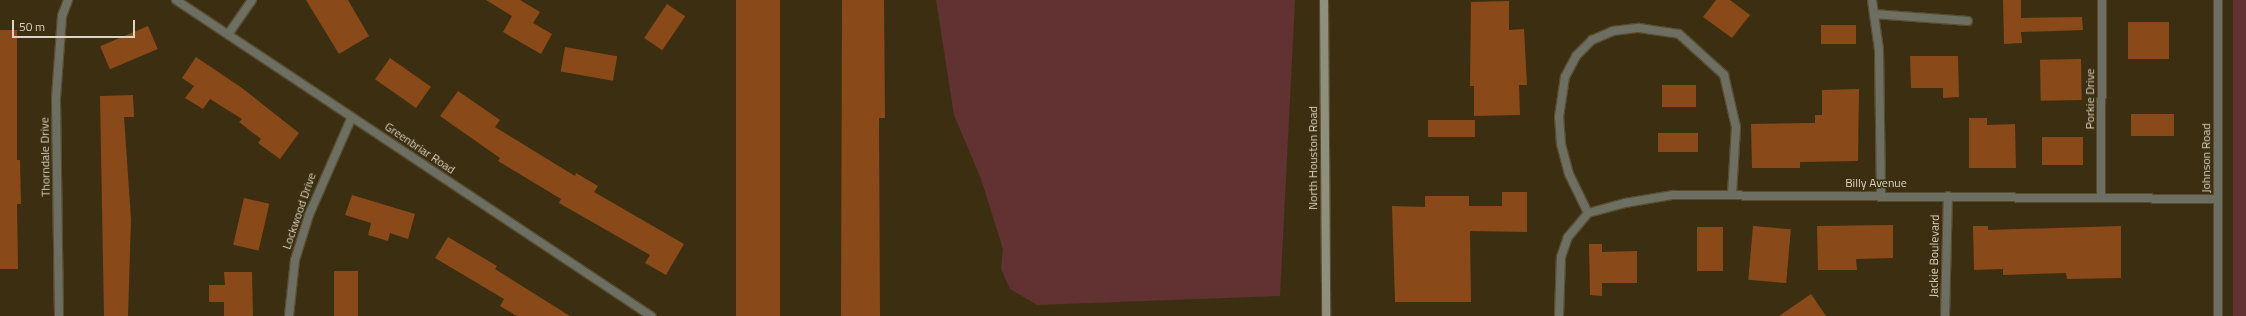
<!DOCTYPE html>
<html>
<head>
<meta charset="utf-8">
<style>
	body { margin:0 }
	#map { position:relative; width:2246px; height:316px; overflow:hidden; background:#3c2f11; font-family:"Titillium Web",sans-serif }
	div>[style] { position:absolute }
	.green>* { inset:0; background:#613231; transform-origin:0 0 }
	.building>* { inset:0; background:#894919; transform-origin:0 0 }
	.roads { filter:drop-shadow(1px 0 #594d31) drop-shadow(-1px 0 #594d31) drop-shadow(0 1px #594d31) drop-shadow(0 -1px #594d31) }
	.street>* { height:8px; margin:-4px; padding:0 4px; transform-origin:4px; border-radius:4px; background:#6c6f61 }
	.secondary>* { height:8px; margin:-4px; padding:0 4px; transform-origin:4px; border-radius:4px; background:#8d917b }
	span { translate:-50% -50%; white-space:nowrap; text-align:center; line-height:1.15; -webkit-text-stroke:3px #3c2f11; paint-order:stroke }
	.street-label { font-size:12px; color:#dcd4c4 }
	.scale { position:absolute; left:12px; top:20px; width:123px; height:18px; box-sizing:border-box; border:2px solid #dcd4c4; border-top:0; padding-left:5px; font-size:12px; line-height:14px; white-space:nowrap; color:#dcd4c4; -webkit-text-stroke:3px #3c2f11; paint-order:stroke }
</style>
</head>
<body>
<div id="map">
	<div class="green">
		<div style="clip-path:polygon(936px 0,1295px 0,1280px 296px,1037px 305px,1010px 289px,1001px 269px,1003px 249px,981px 179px,954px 115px)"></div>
		<div style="left:2233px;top:0;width:13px;height:316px"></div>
	</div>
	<div class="building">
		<div style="clip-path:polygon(306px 0,348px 0,369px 36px,339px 54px)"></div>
		<div style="clip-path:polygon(486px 0,520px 0,540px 12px,533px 23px,552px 34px,541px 54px,503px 32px,512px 16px)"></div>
		<div style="left:736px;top:0;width:44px;height:316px"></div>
		<div style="clip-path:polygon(842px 0,884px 0,885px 118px,879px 118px,880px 316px,841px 316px)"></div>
		<div style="clip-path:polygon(1716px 0,1730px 0,1750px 15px,1732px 38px,1703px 17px)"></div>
		<div style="clip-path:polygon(2003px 0,2021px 0,2021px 18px,2082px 17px,2083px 30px,2021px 32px,2022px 43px,2004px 44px)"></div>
		<div style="clip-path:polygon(1509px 1px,1509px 30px,1524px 29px,1527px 85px,1519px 85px,1520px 115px,1474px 116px,1474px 86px,1470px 86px,1471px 2px)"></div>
		<div style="left:667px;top:4px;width:22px;height:41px;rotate:34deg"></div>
		<div style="left:2128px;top:22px;width:41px;height:37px"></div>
		<div style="left:1821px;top:25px;width:35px;height:19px"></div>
		<div style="left:148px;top:26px;width:25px;height:52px;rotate:67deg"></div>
		<div style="clip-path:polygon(0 30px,17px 30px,17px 160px,20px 160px,21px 204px,17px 204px,18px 269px,0 269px)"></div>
		<div style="left:565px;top:47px;width:53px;height:25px;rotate:10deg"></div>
		<div style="clip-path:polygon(1910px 56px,1958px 56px,1959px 97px,1943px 98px,1943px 88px,1911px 88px)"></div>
		<div style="clip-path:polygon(196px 57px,242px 88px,299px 133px,280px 159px,258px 143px,261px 139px,239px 122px,242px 119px,210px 99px,203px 109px,185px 98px,194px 86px,182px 78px)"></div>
		<div style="left:390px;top:58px;width:50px;height:26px;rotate:35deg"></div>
		<div style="left:2081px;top:59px;width:41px;height:41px;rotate:89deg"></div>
		<div style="left:1662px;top:85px;width:34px;height:22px"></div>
		<div style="clip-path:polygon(1859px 89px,1858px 161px,1800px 162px,1800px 168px,1752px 168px,1751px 124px,1815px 123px,1815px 115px,1822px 115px,1822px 90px)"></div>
		<div style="clip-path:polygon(458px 91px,500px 120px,495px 127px,575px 176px,576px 173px,598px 186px,594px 192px,684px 244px,666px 275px,645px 263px,650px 255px,559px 203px,561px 199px,498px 161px,500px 158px,440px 116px)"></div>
		<div style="clip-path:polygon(133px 95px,134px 117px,124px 117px,131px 219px,128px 316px,104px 316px,100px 96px)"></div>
		<div style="left:2131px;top:114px;width:43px;height:22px"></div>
		<div style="clip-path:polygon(1969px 118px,1987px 118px,1987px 125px,2015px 124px,2016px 168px,1969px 168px)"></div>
		<div style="left:1475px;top:120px;width:17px;height:47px;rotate:90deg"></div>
		<div style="left:1658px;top:133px;width:40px;height:19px"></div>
		<div style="left:2083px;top:137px;width:28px;height:41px;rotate:90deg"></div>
		<div style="clip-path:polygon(1502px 192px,1527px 192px,1527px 232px,1470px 231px,1471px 302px,1395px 302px,1392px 206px,1425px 207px,1425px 196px,1469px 196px,1469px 206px,1502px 206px)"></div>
		<div style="clip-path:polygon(352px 195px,415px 214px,408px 239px,390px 233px,388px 241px,368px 235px,371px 223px,345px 215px)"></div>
		<div style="left:244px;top:198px;width:26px;height:48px;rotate:13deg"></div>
		<div style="clip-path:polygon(1893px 225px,1893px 258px,1856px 259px,1857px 270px,1818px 270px,1817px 226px)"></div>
		<div style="left:1753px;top:226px;width:38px;height:54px;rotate:5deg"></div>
		<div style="clip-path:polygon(1973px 226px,1988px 226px,1988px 230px,2121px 226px,2121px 278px,2067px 279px,2066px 273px,2003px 275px,2003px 269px,1974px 270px)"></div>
		<div style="left:1697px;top:227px;width:26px;height:44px"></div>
		<div style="clip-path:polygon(448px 237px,497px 266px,495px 269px,570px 316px,517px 316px,500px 306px,504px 299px,435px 258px)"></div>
		<div style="clip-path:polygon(1589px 244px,1602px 244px,1602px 252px,1637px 251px,1637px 283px,1602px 283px,1602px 296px,1590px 295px)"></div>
		<div style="left:358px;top:271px;width:45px;height:24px;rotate:90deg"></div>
		<div style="clip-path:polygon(224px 272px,252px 272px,253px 316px,224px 316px,224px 302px,209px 302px,209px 285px,225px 285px)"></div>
		<div style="clip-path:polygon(1811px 294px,1826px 316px,1779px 316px)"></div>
	</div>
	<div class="roads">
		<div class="street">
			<div style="left:176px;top:0;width:571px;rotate:33.63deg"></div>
			<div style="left:1872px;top:0;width:50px;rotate:82deg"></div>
			<div style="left:1879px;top:50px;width:145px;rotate:89.2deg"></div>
			<div style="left:2218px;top:0;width:316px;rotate:90deg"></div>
			<div style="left:1874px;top:14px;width:94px;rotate:4.3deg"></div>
			<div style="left:229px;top:33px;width:40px;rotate:-55.1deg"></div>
			<div style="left:2101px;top:198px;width:198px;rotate:-89.7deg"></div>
			<div style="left:1588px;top:213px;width:43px;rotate:-116deg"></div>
			<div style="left:1569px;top:174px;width:31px;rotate:-105deg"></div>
			<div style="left:1561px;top:144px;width:27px;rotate:-94deg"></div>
			<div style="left:1559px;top:117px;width:40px;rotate:-81.5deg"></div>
			<div style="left:1565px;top:77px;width:24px;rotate:-62deg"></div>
			<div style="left:1576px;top:56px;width:23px;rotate:-45deg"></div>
			<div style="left:1592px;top:40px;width:23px;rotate:-23deg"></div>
			<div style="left:1613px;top:31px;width:26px;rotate:-7deg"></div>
			<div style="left:1639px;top:28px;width:40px;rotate:8.5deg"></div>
			<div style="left:1679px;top:34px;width:61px;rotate:42.3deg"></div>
			<div style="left:1724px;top:75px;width:53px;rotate:77deg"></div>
			<div style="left:1736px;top:127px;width:68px;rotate:93.4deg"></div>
			<div style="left:59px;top:316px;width:218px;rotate:-90.8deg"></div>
			<div style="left:56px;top:98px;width:82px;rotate:-85.8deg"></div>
			<div style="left:62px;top:16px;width:17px;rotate:-69deg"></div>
			<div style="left:289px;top:316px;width:56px;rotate:-83.9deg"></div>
			<div style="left:295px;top:260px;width:47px;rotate:-72.7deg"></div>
			<div style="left:309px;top:215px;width:105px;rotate:-66.4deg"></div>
			<div style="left:1559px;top:316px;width:59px;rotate:-88.1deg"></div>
			<div style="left:1561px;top:257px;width:21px;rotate:-71deg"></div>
			<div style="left:1568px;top:237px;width:31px;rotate:-50deg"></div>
			<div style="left:1588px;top:213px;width:38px;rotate:-15deg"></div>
			<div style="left:1625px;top:203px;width:49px;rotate:-9.5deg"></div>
			<div style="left:1673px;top:195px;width:545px;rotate:0.42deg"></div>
			<div style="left:1945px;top:316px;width:120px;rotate:-88.6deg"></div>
		</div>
		<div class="secondary">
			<div style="left:1324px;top:0;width:316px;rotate:89.6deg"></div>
		</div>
	</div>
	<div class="street-label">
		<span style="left:2090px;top:99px;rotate:-90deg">Porkie Drive</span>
		<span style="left:420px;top:148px;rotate:34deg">Greenbriar Road</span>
		<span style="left:45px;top:157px;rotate:-91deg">Thorndale Drive</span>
		<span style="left:1313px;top:158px;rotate:-90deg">North Houston Road</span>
		<span style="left:2206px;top:158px;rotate:-90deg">Johnson Road</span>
		<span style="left:1876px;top:183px">Billy Avenue</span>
		<span style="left:299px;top:211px;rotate:-71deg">Lockwood Drive</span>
		<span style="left:1934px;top:256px;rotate:-89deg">Jackie Boulevard</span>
	</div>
	<div class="scale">50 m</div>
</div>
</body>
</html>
